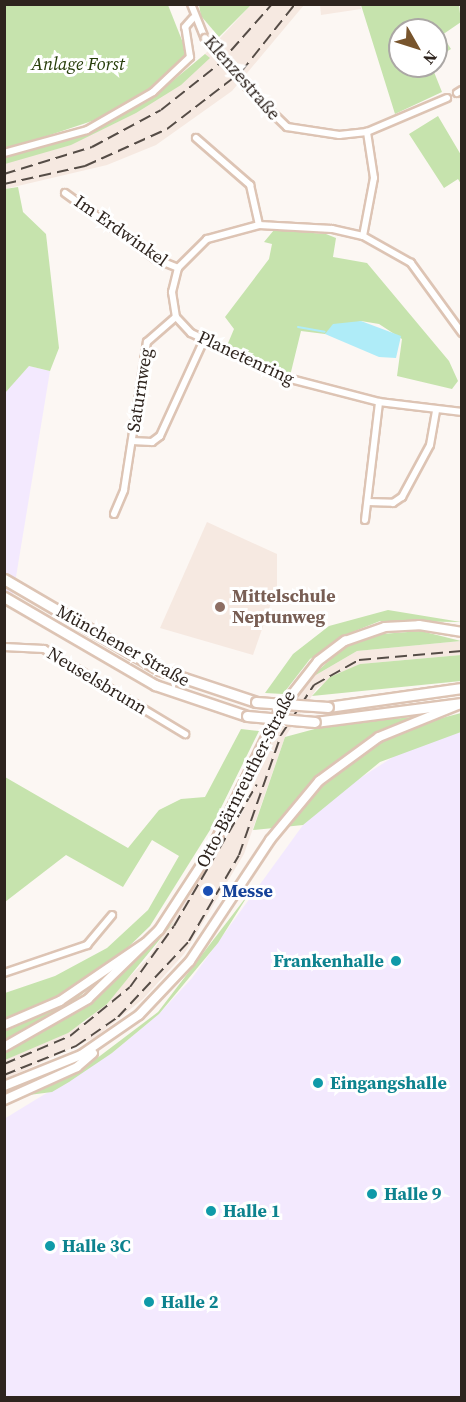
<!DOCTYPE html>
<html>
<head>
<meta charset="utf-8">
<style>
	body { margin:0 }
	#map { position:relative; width:466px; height:1402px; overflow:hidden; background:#fcf7f3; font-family:"Source Serif 4",serif }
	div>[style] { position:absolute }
	.commercial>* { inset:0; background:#f3e9fe }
	.built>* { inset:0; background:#f6e9e1 }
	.green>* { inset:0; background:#c6e3ad }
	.water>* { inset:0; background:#afecf8 }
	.stream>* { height:2px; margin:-1px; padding:0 1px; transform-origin:1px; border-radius:1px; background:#afecf8 }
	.roads { filter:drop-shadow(2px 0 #ddc4b4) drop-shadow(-2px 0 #ddc4b4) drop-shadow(0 2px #ddc4b4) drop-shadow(0 -2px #ddc4b4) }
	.minor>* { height:6px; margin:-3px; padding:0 3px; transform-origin:3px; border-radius:3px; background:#fff }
	.secondary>* { height:8px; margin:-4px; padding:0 4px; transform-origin:4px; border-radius:4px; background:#fff }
	.primary>* { height:9px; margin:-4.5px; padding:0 4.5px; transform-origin:4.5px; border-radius:4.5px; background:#fff }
	.rail>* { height:2px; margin-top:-1px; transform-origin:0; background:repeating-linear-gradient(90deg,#554c46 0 12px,transparent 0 18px) }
	.bridges { filter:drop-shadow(2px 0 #ddc4b4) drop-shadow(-2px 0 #ddc4b4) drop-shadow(0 2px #ddc4b4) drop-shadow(0 -2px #ddc4b4) }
	.minor-bridge>* { height:6px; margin:-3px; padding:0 3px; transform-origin:3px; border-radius:3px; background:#fff }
	.primary-bridge>* { height:9px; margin:-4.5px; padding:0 4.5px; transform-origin:4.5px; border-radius:4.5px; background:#fff }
	.dots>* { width:16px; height:16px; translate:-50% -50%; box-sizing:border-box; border:3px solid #fff; border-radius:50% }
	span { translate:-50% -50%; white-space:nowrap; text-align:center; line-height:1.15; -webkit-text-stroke:6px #fff; paint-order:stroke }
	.park-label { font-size:18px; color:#263d09; font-style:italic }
	.street-label { font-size:18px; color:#2e241e }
	.education-label { font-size:18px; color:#785e54; font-weight:700 }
	.left { translate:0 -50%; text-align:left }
	.transit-label { font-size:18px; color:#164399; font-weight:700 }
	.culture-label { font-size:18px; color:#0d838f; font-weight:700 }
	.right { translate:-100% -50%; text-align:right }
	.frame { position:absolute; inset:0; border:6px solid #2e241e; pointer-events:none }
	.north { position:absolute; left:388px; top:18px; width:60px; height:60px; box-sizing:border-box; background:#fff; border:2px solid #aba7a5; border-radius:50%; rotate:129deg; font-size:16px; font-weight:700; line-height:24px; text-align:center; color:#2e241e }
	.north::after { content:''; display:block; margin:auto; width:21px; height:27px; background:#78552d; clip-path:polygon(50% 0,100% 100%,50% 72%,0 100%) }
</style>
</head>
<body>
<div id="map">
	<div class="commercial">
		<div style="clip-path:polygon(29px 366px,50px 371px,13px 595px,4px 590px,4px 393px)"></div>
		<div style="clip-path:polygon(461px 732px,461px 1397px,5px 1397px,4px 1119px,112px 1053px,159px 1014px,192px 978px,303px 825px,343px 789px,404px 750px)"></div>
	</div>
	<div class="built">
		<div style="clip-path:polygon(251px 5px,304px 5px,232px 91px,156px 145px,107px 165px,5px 189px,4px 156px,71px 138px,151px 99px,205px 54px)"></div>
		<div style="clip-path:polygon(320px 5px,360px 5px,361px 9px,321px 15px)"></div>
		<div style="clip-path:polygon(207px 522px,277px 554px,277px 586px,253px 655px,160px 628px)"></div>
		<div style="clip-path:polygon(461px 641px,461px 655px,360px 664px,317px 688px,285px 737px,244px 854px,184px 954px,143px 999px,96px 1037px,5px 1079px,5px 1060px,85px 1022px,149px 957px,243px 811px,284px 712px,309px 679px,357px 651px)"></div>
	</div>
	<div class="green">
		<div style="clip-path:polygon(5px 5px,168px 5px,187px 53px,152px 90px,110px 115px,5px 150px)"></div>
		<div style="clip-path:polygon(199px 5px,199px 4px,251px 5px,219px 37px,201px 16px)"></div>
		<div style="clip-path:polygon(361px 5px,459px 5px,461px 22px,442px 35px,451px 49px,436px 58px,436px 30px,400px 30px,400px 66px,432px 67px,442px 92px,395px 114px)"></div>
		<div style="clip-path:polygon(205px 54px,210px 58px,181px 85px,136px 113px,71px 145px,5px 164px,5px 156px,105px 124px,151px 99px)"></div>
		<div style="clip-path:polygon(438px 116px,461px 155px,461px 184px,458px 179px,444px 188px,409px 134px)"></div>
		<div style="clip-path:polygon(18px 187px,23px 212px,46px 234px,59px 348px,50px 371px,29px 366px,5px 393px,5px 189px)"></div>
		<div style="clip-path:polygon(274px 230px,326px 234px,336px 238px,333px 257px,367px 263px,449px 361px,458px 381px,452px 389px,397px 376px,402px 339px,379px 324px,361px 321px,325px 334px,301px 331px,290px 376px,226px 348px,234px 329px,225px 317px,269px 259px,272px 244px,264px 242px)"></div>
		<div style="clip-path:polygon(388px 610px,461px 622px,380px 621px,345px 635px,310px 659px,283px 694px,265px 693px,293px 654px,329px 626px)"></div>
		<div style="clip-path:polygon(421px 631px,461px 641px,357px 651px,309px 679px,344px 647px,381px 634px)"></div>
		<div style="clip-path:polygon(461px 655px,461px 681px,312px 696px,330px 677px,360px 664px)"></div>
		<div style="clip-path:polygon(461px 713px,461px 732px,380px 762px,303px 825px,253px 830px,285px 737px,322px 727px,411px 717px,427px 722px)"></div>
		<div style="clip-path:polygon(241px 729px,259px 731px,210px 830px,150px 926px,116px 959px,57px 999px,5px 1019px,5px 993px,55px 976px,107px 948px,148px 910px,179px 856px,152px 840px,123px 887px,66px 855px,5px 902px,5px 777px,128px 848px,159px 810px,181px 799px,205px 797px)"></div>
		<div style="clip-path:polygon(250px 892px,218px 943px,159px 1014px,112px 1053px,69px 1082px,52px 1092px,29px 1095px,88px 1065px,158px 1012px)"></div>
		<div style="clip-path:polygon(174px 922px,107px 1004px,68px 1033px,5px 1060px,5px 1051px,98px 998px)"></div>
		<div style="clip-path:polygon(119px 964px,58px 1014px,5px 1041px,5px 1029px,72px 998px)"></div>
	</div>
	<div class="water">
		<div style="clip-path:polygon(361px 321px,401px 336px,396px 358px,379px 357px,325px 334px,333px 324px)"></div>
	</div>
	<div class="stream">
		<div style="left:298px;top:327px;width:27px;rotate:10deg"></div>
	</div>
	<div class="roads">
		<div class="minor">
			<div style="left:191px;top:4px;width:37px;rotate:68deg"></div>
			<div style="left:457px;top:93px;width:6px;rotate:-31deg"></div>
			<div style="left:254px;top:95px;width:46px;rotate:44.1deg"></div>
			<div style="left:287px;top:127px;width:53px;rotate:8.7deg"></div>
			<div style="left:339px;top:135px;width:28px;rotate:-6deg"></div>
			<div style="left:367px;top:132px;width:87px;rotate:-23deg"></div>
			<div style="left:196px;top:138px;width:72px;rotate:41deg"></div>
			<div style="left:250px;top:185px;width:41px;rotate:77.3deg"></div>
			<div style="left:4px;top:153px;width:86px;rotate:-15.5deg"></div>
			<div style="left:87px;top:130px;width:76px;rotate:-29.9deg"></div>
			<div style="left:153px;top:92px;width:51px;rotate:-43.4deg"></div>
			<div style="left:190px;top:57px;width:30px;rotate:-99deg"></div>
			<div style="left:185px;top:27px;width:12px;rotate:-48deg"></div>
			<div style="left:65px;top:193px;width:112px;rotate:36deg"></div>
			<div style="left:156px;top:259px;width:24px;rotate:22deg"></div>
			<div style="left:363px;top:236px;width:59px;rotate:-79.3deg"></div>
			<div style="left:374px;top:178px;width:47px;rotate:-98.7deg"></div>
			<div style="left:462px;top:333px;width:87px;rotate:-126.1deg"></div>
			<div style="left:411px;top:263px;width:55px;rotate:-150.6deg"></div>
			<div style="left:363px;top:236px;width:32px;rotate:-167deg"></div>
			<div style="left:332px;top:229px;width:73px;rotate:-176.9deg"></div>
			<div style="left:259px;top:225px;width:54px;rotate:164.9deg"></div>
			<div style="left:207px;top:239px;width:41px;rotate:135deg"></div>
			<div style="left:178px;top:268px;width:25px;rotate:104deg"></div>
			<div style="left:172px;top:292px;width:25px;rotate:81deg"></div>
			<div style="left:176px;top:317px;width:22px;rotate:47deg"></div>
			<div style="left:191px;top:333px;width:102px;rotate:25.6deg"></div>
			<div style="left:283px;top:377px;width:99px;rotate:14.6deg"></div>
			<div style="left:379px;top:402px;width:84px;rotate:6.9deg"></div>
			<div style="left:132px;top:441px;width:20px;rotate:3deg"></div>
			<div style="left:152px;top:442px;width:10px;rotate:-37deg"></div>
			<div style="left:160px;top:436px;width:103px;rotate:-65.4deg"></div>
			<div style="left:368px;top:502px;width:25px;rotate:2deg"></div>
			<div style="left:393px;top:503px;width:11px;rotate:-34deg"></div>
			<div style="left:402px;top:497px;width:59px;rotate:-61.7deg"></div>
			<div style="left:430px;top:445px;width:36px;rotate:-80deg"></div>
			<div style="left:114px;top:514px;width:26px;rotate:-67deg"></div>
			<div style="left:124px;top:490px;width:150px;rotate:-81.2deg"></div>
			<div style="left:147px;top:342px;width:38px;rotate:-41deg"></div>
			<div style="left:365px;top:520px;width:119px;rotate:-83.2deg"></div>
			<div style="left:4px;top:647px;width:40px;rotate:2.9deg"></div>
			<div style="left:44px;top:649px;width:165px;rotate:31.1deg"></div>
			<div style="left:4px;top:973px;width:88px;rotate:-18.6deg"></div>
			<div style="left:87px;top:945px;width:39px;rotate:-50deg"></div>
		</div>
		<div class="secondary">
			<div style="left:4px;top:1025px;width:61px;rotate:-23.2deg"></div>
			<div style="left:60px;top:1001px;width:103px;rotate:-34.3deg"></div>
			<div style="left:4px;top:1047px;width:97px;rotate:-29.7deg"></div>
			<div style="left:88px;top:999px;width:99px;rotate:-44.2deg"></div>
			<div style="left:159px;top:930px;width:95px;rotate:-57deg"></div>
			<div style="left:211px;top:850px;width:155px;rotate:-63.9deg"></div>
			<div style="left:279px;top:711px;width:63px;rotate:-52deg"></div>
			<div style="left:318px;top:661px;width:34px;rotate:-37deg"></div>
			<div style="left:345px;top:641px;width:42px;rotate:-19.3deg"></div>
			<div style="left:385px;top:627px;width:34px;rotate:-3deg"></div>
			<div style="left:419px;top:625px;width:44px;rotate:9.2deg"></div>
			<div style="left:4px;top:1086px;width:83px;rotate:-21.9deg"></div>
			<div style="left:81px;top:1055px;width:70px;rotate:-34.6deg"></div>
			<div style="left:139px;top:1015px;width:74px;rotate:-46.6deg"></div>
			<div style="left:190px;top:961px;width:145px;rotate:-56.5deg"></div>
			<div style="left:270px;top:840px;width:77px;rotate:-50.3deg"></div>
			<div style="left:319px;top:781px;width:74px;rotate:-36.3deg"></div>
			<div style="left:379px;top:737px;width:85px;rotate:-22.1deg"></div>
			<div style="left:4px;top:1100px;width:80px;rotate:-24.3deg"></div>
			<div style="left:77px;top:1067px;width:21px;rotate:-41deg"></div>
		</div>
		<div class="primary">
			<div style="left:4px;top:579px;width:181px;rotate:30.3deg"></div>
			<div style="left:160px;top:670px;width:101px;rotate:18.4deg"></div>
			<div style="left:4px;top:597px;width:175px;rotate:30.2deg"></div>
			<div style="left:155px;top:685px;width:97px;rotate:18.6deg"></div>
			<div style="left:328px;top:707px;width:135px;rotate:-8.1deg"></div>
			<div style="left:315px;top:722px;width:148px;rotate:-7.4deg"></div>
		</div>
	</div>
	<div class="rail">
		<div style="left:4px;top:174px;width:92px;rotate:-17.1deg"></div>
		<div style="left:92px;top:147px;width:78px;rotate:-28.2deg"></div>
		<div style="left:161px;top:110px;width:74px;rotate:-38.4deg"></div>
		<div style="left:219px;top:64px;width:80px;rotate:-48.5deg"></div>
		<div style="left:4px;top:184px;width:83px;rotate:-12.5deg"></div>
		<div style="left:85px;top:166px;width:90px;rotate:-24.3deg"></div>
		<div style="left:167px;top:129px;width:93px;rotate:-37.6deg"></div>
		<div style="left:241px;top:72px;width:87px;rotate:-51.5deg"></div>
		<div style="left:4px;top:1064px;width:72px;rotate:-23deg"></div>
		<div style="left:70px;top:1036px;width:77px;rotate:-39.2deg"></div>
		<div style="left:130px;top:987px;width:75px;rotate:-54.2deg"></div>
		<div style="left:174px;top:926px;width:164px;rotate:-59.7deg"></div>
		<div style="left:4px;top:1075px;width:78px;rotate:-21.9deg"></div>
		<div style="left:76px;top:1046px;width:51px;rotate:-34.6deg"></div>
		<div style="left:118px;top:1017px;width:104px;rotate:-46.9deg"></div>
		<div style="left:189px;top:941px;width:99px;rotate:-59.8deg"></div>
		<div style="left:239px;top:855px;width:127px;rotate:-70.7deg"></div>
		<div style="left:281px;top:735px;width:60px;rotate:-56.6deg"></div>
		<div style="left:314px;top:685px;width:51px;rotate:-29.1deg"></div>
		<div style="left:359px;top:660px;width:103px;rotate:-5deg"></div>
	</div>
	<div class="bridges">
		<div class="minor-bridge">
			<div style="left:205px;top:38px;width:75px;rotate:49.3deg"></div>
		</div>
		<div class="primary-bridge">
			<div style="left:256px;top:702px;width:72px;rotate:4deg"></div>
			<div style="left:247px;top:716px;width:68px;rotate:5deg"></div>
		</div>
	</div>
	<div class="dots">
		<div style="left:220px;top:607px;background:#8d6e63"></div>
		<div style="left:208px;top:891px;background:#1a4fb4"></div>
		<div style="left:396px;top:961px;background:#0f9aa8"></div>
		<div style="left:318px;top:1083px;background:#0f9aa8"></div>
		<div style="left:372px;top:1194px;background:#0f9aa8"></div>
		<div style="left:211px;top:1211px;background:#0f9aa8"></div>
		<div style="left:50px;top:1246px;background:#0f9aa8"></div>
		<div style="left:149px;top:1302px;background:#0f9aa8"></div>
	</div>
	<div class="park-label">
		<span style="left:78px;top:64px">Anlage Forst</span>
	</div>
	<div class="street-label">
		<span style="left:242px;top:78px;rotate:49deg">Klenzestraße</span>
		<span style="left:121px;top:231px;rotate:35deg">Im Erdwinkel</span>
		<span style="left:246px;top:358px;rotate:25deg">Planetenring</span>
		<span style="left:140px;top:390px;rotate:-81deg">Saturnweg</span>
		<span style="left:123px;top:646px;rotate:29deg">Münchener Straße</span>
		<span style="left:97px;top:681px;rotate:31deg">Neuselsbrunn</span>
		<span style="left:246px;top:779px;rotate:-63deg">Otto-Bärnreuther-Straße</span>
	</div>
	<div class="education-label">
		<span class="left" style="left:232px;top:607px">Mittelschule<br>Neptunweg</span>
	</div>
	<div class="transit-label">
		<span class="left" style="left:222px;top:891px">Messe</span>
	</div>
	<div class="culture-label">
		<span class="right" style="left:384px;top:961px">Frankenhalle</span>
		<span class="left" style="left:330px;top:1083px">Eingangshalle</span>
		<span class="left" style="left:384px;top:1194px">Halle 9</span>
		<span class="left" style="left:223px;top:1211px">Halle 1</span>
		<span class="left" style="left:62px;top:1246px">Halle 3C</span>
		<span class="left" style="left:161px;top:1302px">Halle 2</span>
	</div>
	<div class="frame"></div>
	<div class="north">N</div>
</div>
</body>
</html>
